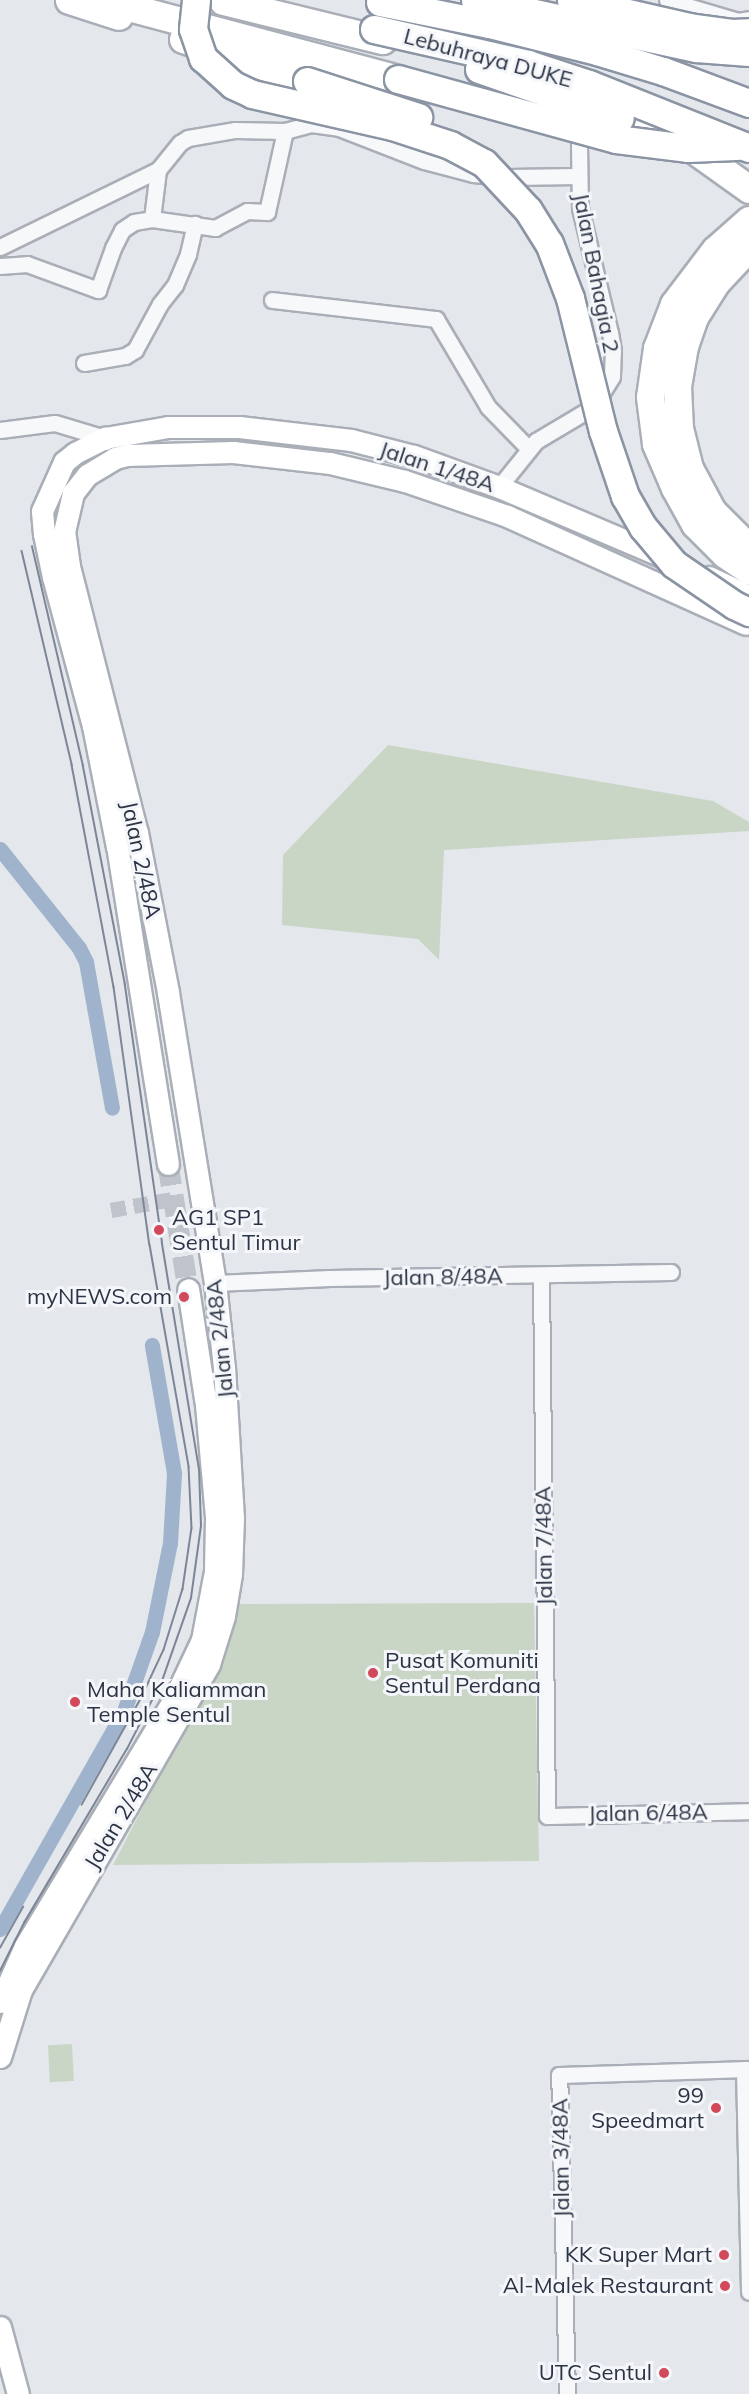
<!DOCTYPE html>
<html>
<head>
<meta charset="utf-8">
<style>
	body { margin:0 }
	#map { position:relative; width:749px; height:2394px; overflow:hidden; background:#e4e7ec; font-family:Mulish,sans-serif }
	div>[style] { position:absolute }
	.green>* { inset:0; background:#c9d6c5; transform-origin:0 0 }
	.canal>* { height:15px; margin:-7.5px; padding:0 7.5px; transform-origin:7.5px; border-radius:7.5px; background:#9fb4cc }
	.minor-tunnel>* { height:15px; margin-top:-7.5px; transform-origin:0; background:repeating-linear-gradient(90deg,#bfc3cb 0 15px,transparent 0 23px) }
	.secondary-tunnel>* { height:21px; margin-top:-10.5px; transform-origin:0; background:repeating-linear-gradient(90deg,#bfc3cb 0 21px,transparent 0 31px) }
	.roads { filter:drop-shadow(2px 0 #a9aeb7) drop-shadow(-2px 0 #a9aeb7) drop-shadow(0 2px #a9aeb7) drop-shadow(0 -2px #a9aeb7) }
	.minor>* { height:15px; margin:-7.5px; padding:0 7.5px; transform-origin:7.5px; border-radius:7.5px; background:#f7f8fa }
	.secondary>* { height:21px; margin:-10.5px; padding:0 10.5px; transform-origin:10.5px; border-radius:10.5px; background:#fff }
	.motorway>* { height:27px; margin:-13.5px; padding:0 13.5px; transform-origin:13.5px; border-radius:13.5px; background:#fff }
	.tram>* { height:1.5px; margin:-0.75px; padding:0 0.75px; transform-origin:0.75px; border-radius:0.75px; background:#7d8696 }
	.bridges { filter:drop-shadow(2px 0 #8b94a3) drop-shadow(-2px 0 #8b94a3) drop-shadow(0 2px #8b94a3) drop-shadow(0 -2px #8b94a3) }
	.motorway-bridge>* { height:27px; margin:-13.5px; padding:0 13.5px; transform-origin:13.5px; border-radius:13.5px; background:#fff }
	.dots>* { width:16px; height:16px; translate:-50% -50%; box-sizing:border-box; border:3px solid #f4f6f9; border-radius:50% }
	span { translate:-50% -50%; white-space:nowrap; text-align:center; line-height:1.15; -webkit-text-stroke:6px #f4f6f9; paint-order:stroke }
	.street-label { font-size:22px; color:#2b3445 }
	.poi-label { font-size:22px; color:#2b3445 }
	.left { translate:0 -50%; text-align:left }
	.right { translate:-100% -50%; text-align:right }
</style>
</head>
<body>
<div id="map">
	<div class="green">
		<div style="clip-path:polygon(388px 745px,713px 801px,749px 822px,749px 831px,444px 850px,439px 960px,418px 939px,282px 925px,283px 855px)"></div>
		<div style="clip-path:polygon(534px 1603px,539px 1861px,113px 1865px,225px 1648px,237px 1604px)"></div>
		<div style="left:72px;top:2044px;width:37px;height:24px;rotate:87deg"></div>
	</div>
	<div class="canal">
		<div style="left:0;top:849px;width:127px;rotate:51.4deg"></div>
		<div style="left:79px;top:948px;width:16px;rotate:63deg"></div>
		<div style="left:86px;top:962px;width:148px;rotate:79.9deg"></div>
		<div style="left:0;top:1929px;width:251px;rotate:-60.4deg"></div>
		<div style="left:124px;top:1711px;width:84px;rotate:-70.5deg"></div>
		<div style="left:152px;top:1632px;width:91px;rotate:-78.6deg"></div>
		<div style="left:170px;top:1543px;width:70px;rotate:-86.7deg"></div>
		<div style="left:174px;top:1473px;width:130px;rotate:-99.8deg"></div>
	</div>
	<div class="minor-tunnel">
		<div style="left:111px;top:1210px;width:63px;rotate:-10.1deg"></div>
	</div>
	<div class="secondary-tunnel">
		<div style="left:168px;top:1164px;width:127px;rotate:80.9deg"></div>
	</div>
	<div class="roads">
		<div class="minor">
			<div style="left:667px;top:0;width:74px;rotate:16.5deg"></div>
			<div style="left:738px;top:21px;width:11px;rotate:-10deg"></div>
			<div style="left:152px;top:219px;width:49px;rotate:-83deg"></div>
			<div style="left:0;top:247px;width:176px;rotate:-26deg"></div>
			<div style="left:158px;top:170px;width:35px;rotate:-51deg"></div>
			<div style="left:180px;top:143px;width:9px;rotate:-32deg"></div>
			<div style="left:188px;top:138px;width:48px;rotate:-9.7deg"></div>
			<div style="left:235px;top:130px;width:50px;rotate:1.1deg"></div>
			<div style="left:285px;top:131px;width:27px;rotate:-15deg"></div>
			<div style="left:311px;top:124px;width:28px;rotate:8deg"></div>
			<div style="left:339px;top:128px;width:91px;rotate:21.2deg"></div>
			<div style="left:424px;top:161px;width:51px;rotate:14.9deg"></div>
			<div style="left:473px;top:174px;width:36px;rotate:5deg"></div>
			<div style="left:509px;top:177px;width:70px;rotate:-0.8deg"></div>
			<div style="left:0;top:266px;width:27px;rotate:-4deg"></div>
			<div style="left:27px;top:264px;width:76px;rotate:20.1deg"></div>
			<div style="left:98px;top:290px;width:45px;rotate:-70.3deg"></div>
			<div style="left:113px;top:248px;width:20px;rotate:-63deg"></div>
			<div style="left:122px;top:230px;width:14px;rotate:-34deg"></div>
			<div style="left:134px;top:222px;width:18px;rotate:-9deg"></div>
			<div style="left:152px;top:219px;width:64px;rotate:8.1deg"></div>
			<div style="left:215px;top:228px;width:36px;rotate:-28deg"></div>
			<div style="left:247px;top:211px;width:20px;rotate:3deg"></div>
			<div style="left:267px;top:212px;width:83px;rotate:-77.5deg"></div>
			<div style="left:272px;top:300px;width:165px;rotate:6.6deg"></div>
			<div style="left:436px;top:319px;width:102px;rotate:59.4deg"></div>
			<div style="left:488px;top:407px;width:59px;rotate:45.7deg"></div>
			<div style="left:84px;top:363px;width:42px;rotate:-9.7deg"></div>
			<div style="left:125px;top:356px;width:12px;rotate:-31deg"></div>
			<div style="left:135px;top:350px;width:52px;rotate:-61.5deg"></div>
			<div style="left:160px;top:304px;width:24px;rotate:-52deg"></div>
			<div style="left:175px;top:285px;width:34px;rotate:-67deg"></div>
			<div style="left:188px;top:254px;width:31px;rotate:-77deg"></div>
			<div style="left:0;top:430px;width:55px;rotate:-7.3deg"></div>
			<div style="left:55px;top:423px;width:52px;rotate:16.7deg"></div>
			<div style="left:105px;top:438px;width:4px;rotate:76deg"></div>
			<div style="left:499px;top:487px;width:59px;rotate:-51.2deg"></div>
			<div style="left:536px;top:441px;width:66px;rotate:-30.8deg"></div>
			<div style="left:593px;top:407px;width:36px;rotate:-58deg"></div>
			<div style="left:612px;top:376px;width:25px;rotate:-88deg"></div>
			<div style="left:613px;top:351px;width:18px;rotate:-99deg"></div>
			<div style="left:610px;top:333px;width:129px;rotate:-103.5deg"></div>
			<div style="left:580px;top:208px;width:62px;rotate:-90.9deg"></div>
			<div style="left:579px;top:146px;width:23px;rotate:-80deg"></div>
			<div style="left:541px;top:1276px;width:540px;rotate:89.36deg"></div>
			<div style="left:547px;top:1816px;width:202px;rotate:-1.4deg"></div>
			<div style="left:215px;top:1283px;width:115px;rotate:-2.5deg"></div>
			<div style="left:330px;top:1278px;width:341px;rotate:-1deg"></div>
			<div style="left:744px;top:2069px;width:223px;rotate:88.7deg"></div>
			<div style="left:567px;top:2394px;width:319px;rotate:-91.4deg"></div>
			<div style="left:559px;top:2075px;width:190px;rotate:-1.8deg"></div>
		</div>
		<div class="secondary">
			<div style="left:709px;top:577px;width:44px;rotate:25.4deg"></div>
			<div style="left:168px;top:1164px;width:321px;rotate:-99.1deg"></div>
			<div style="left:117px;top:847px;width:123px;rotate:-101.2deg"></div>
			<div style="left:93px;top:726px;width:154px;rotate:-105deg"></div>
			<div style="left:53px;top:577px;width:44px;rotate:-101.8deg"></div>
			<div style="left:44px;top:534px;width:23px;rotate:-95deg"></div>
			<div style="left:42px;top:511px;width:54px;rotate:-65.8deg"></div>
			<div style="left:64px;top:462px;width:14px;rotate:-39deg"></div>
			<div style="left:75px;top:453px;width:34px;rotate:-27deg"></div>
			<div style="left:105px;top:438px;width:64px;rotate:-9.9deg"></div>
			<div style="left:168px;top:427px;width:71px"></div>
			<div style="left:239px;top:427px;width:113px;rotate:6.6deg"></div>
			<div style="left:351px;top:440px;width:65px;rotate:14.3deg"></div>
			<div style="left:414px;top:456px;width:90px;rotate:20deg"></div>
			<div style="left:499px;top:487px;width:185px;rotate:23deg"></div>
			<div style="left:0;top:2002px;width:61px;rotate:-65.9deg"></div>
			<div style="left:25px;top:1946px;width:291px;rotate:-58.9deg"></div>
			<div style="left:175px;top:1697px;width:63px;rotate:-64.7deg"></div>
			<div style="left:202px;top:1640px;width:70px;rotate:-79.3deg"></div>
			<div style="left:215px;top:1571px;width:54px;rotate:-88.9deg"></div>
			<div style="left:216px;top:1517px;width:112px;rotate:-95.1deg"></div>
			<div style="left:206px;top:1405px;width:117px;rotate:-98.8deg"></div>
			<div style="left:0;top:2057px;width:70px;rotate:-72.6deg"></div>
			<div style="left:21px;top:1990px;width:376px;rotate:-60deg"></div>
			<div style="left:209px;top:1664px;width:50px;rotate:-72.6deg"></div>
			<div style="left:224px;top:1616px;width:43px;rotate:-80.5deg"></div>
			<div style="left:231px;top:1574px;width:56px;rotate:-88deg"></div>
			<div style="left:233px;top:1518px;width:150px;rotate:-93.4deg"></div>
			<div style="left:224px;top:1368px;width:85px;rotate:-96deg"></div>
			<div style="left:215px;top:1283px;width:295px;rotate:-99.2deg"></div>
			<div style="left:168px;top:992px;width:162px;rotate:-101deg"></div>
			<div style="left:137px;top:833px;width:276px;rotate:-104.3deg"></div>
			<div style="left:69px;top:566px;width:34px;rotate:-98deg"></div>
			<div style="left:64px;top:532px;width:40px;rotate:-77deg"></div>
			<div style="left:73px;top:493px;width:23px;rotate:-52deg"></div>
			<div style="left:87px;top:475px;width:33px;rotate:-31deg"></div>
			<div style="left:115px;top:458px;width:12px;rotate:-14deg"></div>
			<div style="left:127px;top:455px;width:106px;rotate:-1.6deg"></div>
			<div style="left:233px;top:452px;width:98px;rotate:6.5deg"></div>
			<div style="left:330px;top:463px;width:77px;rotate:13.5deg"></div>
			<div style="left:405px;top:481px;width:108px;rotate:18.9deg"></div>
			<div style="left:507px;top:516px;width:262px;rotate:24.3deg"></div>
			<div style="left:0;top:2327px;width:69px;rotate:75deg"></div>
		</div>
		<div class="motorway">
			<div style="left:69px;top:0;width:52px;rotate:17.7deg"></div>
			<div style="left:102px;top:0;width:306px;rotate:14.9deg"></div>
			<div style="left:223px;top:1px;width:164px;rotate:13.8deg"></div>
			<div style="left:183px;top:39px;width:131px;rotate:18.7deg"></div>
			<div style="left:620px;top:118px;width:23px;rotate:13deg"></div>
			<div style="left:642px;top:123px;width:40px;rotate:23.4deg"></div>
			<div style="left:679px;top:139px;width:86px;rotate:35.5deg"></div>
			<div style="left:749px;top:220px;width:45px;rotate:138.6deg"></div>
			<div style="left:715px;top:250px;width:68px;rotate:127.2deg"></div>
			<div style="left:674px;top:304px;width:47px;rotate:111.1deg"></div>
			<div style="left:657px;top:348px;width:49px;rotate:98.1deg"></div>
			<div style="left:650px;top:397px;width:47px;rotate:82.7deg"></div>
			<div style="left:656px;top:444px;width:48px;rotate:66.6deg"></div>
			<div style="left:675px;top:488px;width:41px;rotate:60.9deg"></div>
			<div style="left:695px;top:524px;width:42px;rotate:45deg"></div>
			<div style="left:725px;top:554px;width:29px;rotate:34deg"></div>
			<div style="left:749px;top:247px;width:48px;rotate:133.3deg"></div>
			<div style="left:716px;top:282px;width:41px;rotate:122.2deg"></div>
			<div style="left:694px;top:317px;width:31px;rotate:109deg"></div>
			<div style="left:684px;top:346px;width:41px;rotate:99.9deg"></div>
			<div style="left:677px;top:386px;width:42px;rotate:87.3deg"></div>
			<div style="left:679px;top:428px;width:41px;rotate:76deg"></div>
			<div style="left:689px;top:468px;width:49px;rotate:61.9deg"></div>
			<div style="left:712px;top:511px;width:52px;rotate:45deg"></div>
		</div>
	</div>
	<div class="tram">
		<div style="left:22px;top:551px;width:220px;rotate:76.8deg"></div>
		<div style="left:72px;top:765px;width:226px;rotate:79.3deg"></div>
		<div style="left:114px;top:987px;width:260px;rotate:82.1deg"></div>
		<div style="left:150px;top:1245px;width:225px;rotate:80deg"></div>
		<div style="left:189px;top:1467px;width:61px;rotate:87.2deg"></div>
		<div style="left:192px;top:1528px;width:62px;rotate:98.4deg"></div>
		<div style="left:183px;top:1589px;width:64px;rotate:107.3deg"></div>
		<div style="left:164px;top:1650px;width:54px;rotate:115.1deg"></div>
		<div style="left:141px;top:1699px;width:121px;rotate:119.1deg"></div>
		<div style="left:0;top:1948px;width:47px;rotate:-60.7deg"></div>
		<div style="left:0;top:1971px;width:54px;rotate:-63.4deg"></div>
		<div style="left:24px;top:1923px;width:202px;rotate:-59.4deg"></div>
		<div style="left:127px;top:1749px;width:76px;rotate:-62.8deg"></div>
		<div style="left:162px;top:1681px;width:88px;rotate:-70.7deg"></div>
		<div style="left:191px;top:1598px;width:73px;rotate:-82.1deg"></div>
		<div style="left:201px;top:1526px;width:56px;rotate:-92deg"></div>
		<div style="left:199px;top:1470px;width:230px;rotate:-99.3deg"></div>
		<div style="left:162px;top:1243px;width:261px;rotate:-98.2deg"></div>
		<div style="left:125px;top:985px;width:223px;rotate:-100.9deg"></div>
		<div style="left:83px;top:766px;width:225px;rotate:-103.1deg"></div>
	</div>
	<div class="bridges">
		<div class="motorway-bridge">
			<div style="left:196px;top:0;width:29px;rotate:96deg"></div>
			<div style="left:193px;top:29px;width:31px;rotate:71deg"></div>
			<div style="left:203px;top:58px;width:40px;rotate:42deg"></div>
			<div style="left:233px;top:85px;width:21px;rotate:25deg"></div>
			<div style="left:252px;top:94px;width:144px;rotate:12.9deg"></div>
			<div style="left:392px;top:126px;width:61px;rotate:18.1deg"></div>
			<div style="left:450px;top:145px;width:38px;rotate:28deg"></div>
			<div style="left:484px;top:163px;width:64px;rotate:46.9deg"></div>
			<div style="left:528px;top:210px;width:39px;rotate:58deg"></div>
			<div style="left:549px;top:243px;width:59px;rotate:69.1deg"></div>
			<div style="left:570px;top:298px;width:137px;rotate:76.1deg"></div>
			<div style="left:603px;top:431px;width:69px;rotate:71.3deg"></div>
			<div style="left:625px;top:496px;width:36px;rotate:60deg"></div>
			<div style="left:643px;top:527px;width:48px;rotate:50deg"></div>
			<div style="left:674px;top:564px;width:73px;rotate:34.3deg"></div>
			<div style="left:734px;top:605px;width:17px;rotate:25deg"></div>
			<div style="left:475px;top:0;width:226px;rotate:12.3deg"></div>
			<div style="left:696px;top:48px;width:53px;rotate:4.3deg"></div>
			<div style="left:571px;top:0;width:121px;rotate:12.9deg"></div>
			<div style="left:689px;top:27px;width:43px;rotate:7.9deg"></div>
			<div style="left:732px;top:33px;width:17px;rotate:-3deg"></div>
			<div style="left:380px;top:2px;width:111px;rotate:11.4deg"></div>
			<div style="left:489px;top:24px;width:111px;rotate:14deg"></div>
			<div style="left:597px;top:51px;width:69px;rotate:16.9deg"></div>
			<div style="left:663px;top:71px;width:92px;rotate:20.4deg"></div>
			<div style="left:374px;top:29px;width:158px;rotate:12.8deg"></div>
			<div style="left:528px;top:64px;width:64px;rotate:18.2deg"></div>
			<div style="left:589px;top:84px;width:172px;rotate:21.8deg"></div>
			<div style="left:479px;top:69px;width:149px;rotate:19.2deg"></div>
			<div style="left:398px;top:79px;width:226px;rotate:15.4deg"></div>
			<div style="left:616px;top:139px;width:73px;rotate:7.1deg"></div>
			<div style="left:688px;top:148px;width:48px;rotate:-2.4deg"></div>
			<div style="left:307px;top:81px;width:117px;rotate:18deg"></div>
		</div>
	</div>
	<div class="dots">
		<div style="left:159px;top:1230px;background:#d1495b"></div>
		<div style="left:184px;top:1297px;background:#d1495b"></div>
		<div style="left:373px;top:1673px;background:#d1495b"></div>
		<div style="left:75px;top:1702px;background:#d1495b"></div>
		<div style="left:716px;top:2108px;background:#d1495b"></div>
		<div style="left:724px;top:2255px;background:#d1495b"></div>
		<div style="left:725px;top:2286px;background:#d1495b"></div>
		<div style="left:664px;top:2373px;background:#d1495b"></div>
	</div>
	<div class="street-label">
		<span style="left:488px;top:58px;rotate:15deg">Lebuhraya DUKE</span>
		<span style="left:596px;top:273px;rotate:79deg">Jalan Bahagia 2</span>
		<span style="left:437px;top:467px;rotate:18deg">Jalan 1/48A</span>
		<span style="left:141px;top:860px;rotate:78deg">Jalan 2/48A</span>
		<span style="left:443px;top:1277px;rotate:-1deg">Jalan 8/48A</span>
		<span style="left:220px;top:1339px;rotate:-96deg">Jalan 2/48A</span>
		<span style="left:544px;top:1546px;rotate:-91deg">Jalan 7/48A</span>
		<span style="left:648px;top:1813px;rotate:-1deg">Jalan 6/48A</span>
		<span style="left:121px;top:1816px;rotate:-59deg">Jalan 2/48A</span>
		<span style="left:561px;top:2158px;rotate:-91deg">Jalan 3/48A</span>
	</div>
	<div class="poi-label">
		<span class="left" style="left:172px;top:1230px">AG1 SP1<br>Sentul Timur</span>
		<span class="right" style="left:172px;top:1297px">myNEWS.com</span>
		<span class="left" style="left:385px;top:1673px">Pusat Komuniti<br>Sentul Perdana</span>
		<span class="left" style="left:87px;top:1702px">Maha Kaliamman<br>Temple Sentul</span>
		<span class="right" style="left:704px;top:2108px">99<br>Speedmart</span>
		<span class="right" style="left:712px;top:2255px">KK Super Mart</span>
		<span class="right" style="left:713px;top:2286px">Al-Malek Restaurant</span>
		<span class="right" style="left:652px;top:2373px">UTC Sentul</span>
	</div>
</div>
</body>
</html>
